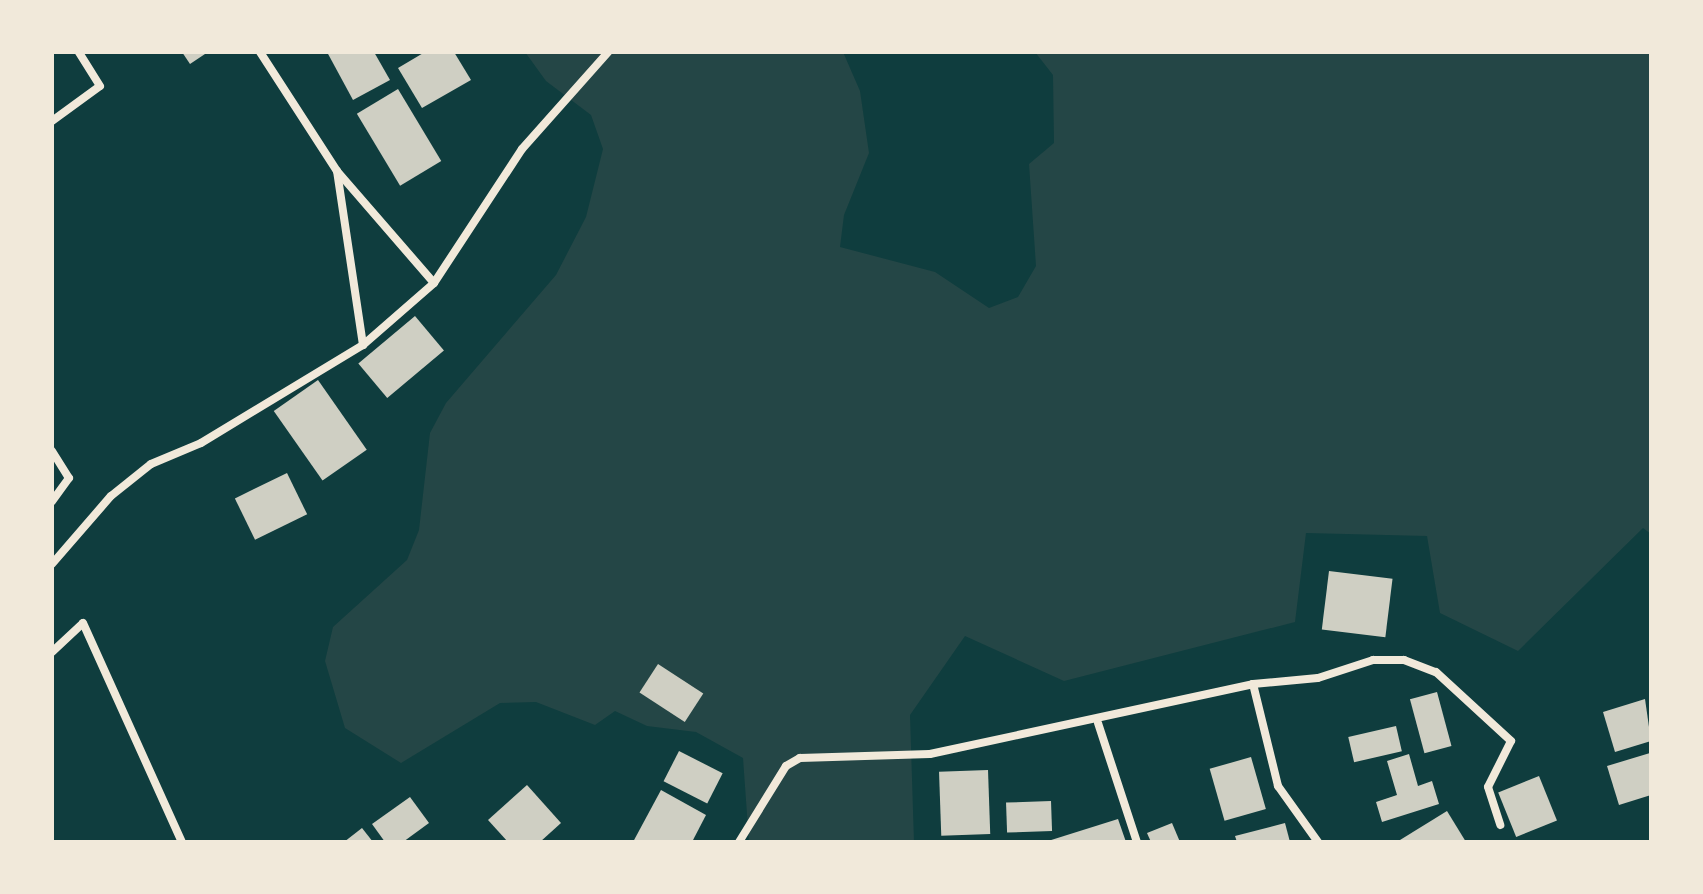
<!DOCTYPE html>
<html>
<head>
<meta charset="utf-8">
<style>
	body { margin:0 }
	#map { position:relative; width:1703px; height:894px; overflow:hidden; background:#0f3d3e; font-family:Figtree,sans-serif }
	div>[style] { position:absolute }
	.green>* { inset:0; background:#244646 }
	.building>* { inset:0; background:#cfcfc3; transform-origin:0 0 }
	.minor>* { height:8px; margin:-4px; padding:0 4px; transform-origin:4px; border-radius:4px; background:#f1e9da }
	span { translate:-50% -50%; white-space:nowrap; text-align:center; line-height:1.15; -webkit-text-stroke:6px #f1e9da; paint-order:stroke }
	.frame { position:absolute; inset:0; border:54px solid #f1e9da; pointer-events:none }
</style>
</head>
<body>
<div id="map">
	<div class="green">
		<div style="clip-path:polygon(525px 52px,843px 52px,860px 91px,869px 153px,844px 215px,840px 247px,935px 272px,989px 308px,1018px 297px,1036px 266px,1029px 164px,1054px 143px,1053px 75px,1035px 52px,1651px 52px,1651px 534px,1643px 528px,1518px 651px,1440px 613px,1427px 536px,1306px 533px,1295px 622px,1064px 681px,965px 636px,910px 715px,914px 842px,749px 842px,743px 758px,696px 732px,647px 726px,615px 711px,595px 725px,536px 702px,500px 703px,401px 763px,345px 728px,325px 661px,333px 627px,407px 560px,419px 530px,430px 433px,446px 403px,556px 275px,586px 217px,603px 149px,591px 115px,546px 81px)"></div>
	</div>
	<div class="building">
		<div style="clip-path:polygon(182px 52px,208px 52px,190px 64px)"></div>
		<div style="clip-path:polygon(327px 52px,374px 52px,390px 80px,353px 100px)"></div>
		<div style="clip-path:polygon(425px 52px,454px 52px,471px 80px,422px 108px,398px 68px)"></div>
		<div style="left:398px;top:89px;width:84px;height:48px;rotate:59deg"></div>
		<div style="left:415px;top:316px;width:45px;height:74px;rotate:50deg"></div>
		<div style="left:318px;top:380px;width:85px;height:54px;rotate:55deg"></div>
		<div style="left:287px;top:473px;width:46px;height:58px;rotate:64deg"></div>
		<div style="left:1329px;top:571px;width:64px;height:59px;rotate:7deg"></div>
		<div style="left:658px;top:664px;width:54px;height:34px;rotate:33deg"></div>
		<div style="left:1437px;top:692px;width:56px;height:28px;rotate:75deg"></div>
		<div style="clip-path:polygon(1645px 699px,1651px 741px,1615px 752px,1603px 712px)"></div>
		<div style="left:1396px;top:726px;width:26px;height:49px;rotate:77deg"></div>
		<div style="left:679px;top:751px;width:49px;height:34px;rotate:27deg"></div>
		<div style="clip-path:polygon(1650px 753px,1651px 795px,1619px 805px,1607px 766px)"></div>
		<div style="clip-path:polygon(1409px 754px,1418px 786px,1432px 781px,1439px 804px,1382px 822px,1376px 802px,1397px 795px,1387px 761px)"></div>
		<div style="left:1251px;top:757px;width:54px;height:43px;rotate:74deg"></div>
		<div style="left:988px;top:770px;width:64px;height:49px;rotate:88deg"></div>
		<div style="left:1539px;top:776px;width:48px;height:44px;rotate:68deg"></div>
		<div style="clip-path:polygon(527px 785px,561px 823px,540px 842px,508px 842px,488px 820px)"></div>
		<div style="clip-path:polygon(661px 790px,706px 815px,692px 842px,633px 842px)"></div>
		<div style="clip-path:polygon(410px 797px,429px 823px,403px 842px,385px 842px,372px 824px)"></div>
		<div style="left:1051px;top:801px;width:30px;height:45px;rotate:88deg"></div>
		<div style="clip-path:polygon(1447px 811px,1466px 842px,1401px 842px,1400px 840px)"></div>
		<div style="clip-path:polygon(1118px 819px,1126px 842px,1048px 842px,1048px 841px)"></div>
		<div style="clip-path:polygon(1172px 823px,1180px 842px,1151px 842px,1147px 833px)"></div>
		<div style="clip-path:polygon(1285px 823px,1290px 842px,1237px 842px,1235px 836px)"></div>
		<div style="clip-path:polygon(362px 828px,373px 842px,344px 842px)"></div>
	</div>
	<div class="minor">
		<div style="left:260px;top:52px;width:142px;rotate:57.1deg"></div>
		<div style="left:337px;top:171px;width:148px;rotate:49.1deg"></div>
		<div style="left:52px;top:121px;width:59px;rotate:-36.1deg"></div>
		<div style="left:100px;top:86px;width:40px;rotate:-122deg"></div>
		<div style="left:337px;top:171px;width:176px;rotate:81.5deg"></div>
		<div style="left:52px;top:451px;width:32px;rotate:58deg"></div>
		<div style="left:69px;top:478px;width:29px;rotate:126deg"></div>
		<div style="left:52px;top:564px;width:90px;rotate:-49.1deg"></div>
		<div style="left:111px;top:496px;width:51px;rotate:-38.7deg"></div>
		<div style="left:151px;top:464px;width:54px;rotate:-22.8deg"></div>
		<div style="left:201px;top:443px;width:189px;rotate:-31.2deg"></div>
		<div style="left:363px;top:345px;width:94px;rotate:-41.1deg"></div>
		<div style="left:434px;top:283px;width:160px;rotate:-56.7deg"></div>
		<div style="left:522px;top:149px;width:130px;rotate:-48.4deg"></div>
		<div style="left:52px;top:652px;width:42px;rotate:-43.1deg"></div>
		<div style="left:83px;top:623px;width:240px;rotate:65.7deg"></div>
		<div style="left:1253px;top:684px;width:105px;rotate:76.2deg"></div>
		<div style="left:1278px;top:786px;width:69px;rotate:54.5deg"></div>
		<div style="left:1098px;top:723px;width:125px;rotate:71.9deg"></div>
		<div style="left:739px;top:842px;width:89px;rotate:-58.3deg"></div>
		<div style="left:786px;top:766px;width:16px;rotate:-30deg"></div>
		<div style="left:800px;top:758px;width:130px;rotate:-1.8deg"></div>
		<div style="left:930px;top:754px;width:330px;rotate:-12.2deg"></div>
		<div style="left:1253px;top:684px;width:65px;rotate:-5.3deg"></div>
		<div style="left:1318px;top:678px;width:58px;rotate:-18.1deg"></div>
		<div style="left:1373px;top:660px;width:31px"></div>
		<div style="left:1404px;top:660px;width:34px;rotate:21deg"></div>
		<div style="left:1436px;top:672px;width:102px;rotate:42.6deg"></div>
		<div style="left:1511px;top:741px;width:51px;rotate:116.6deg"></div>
		<div style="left:1488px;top:787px;width:40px;rotate:72deg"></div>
	</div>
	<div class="frame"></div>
</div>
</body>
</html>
